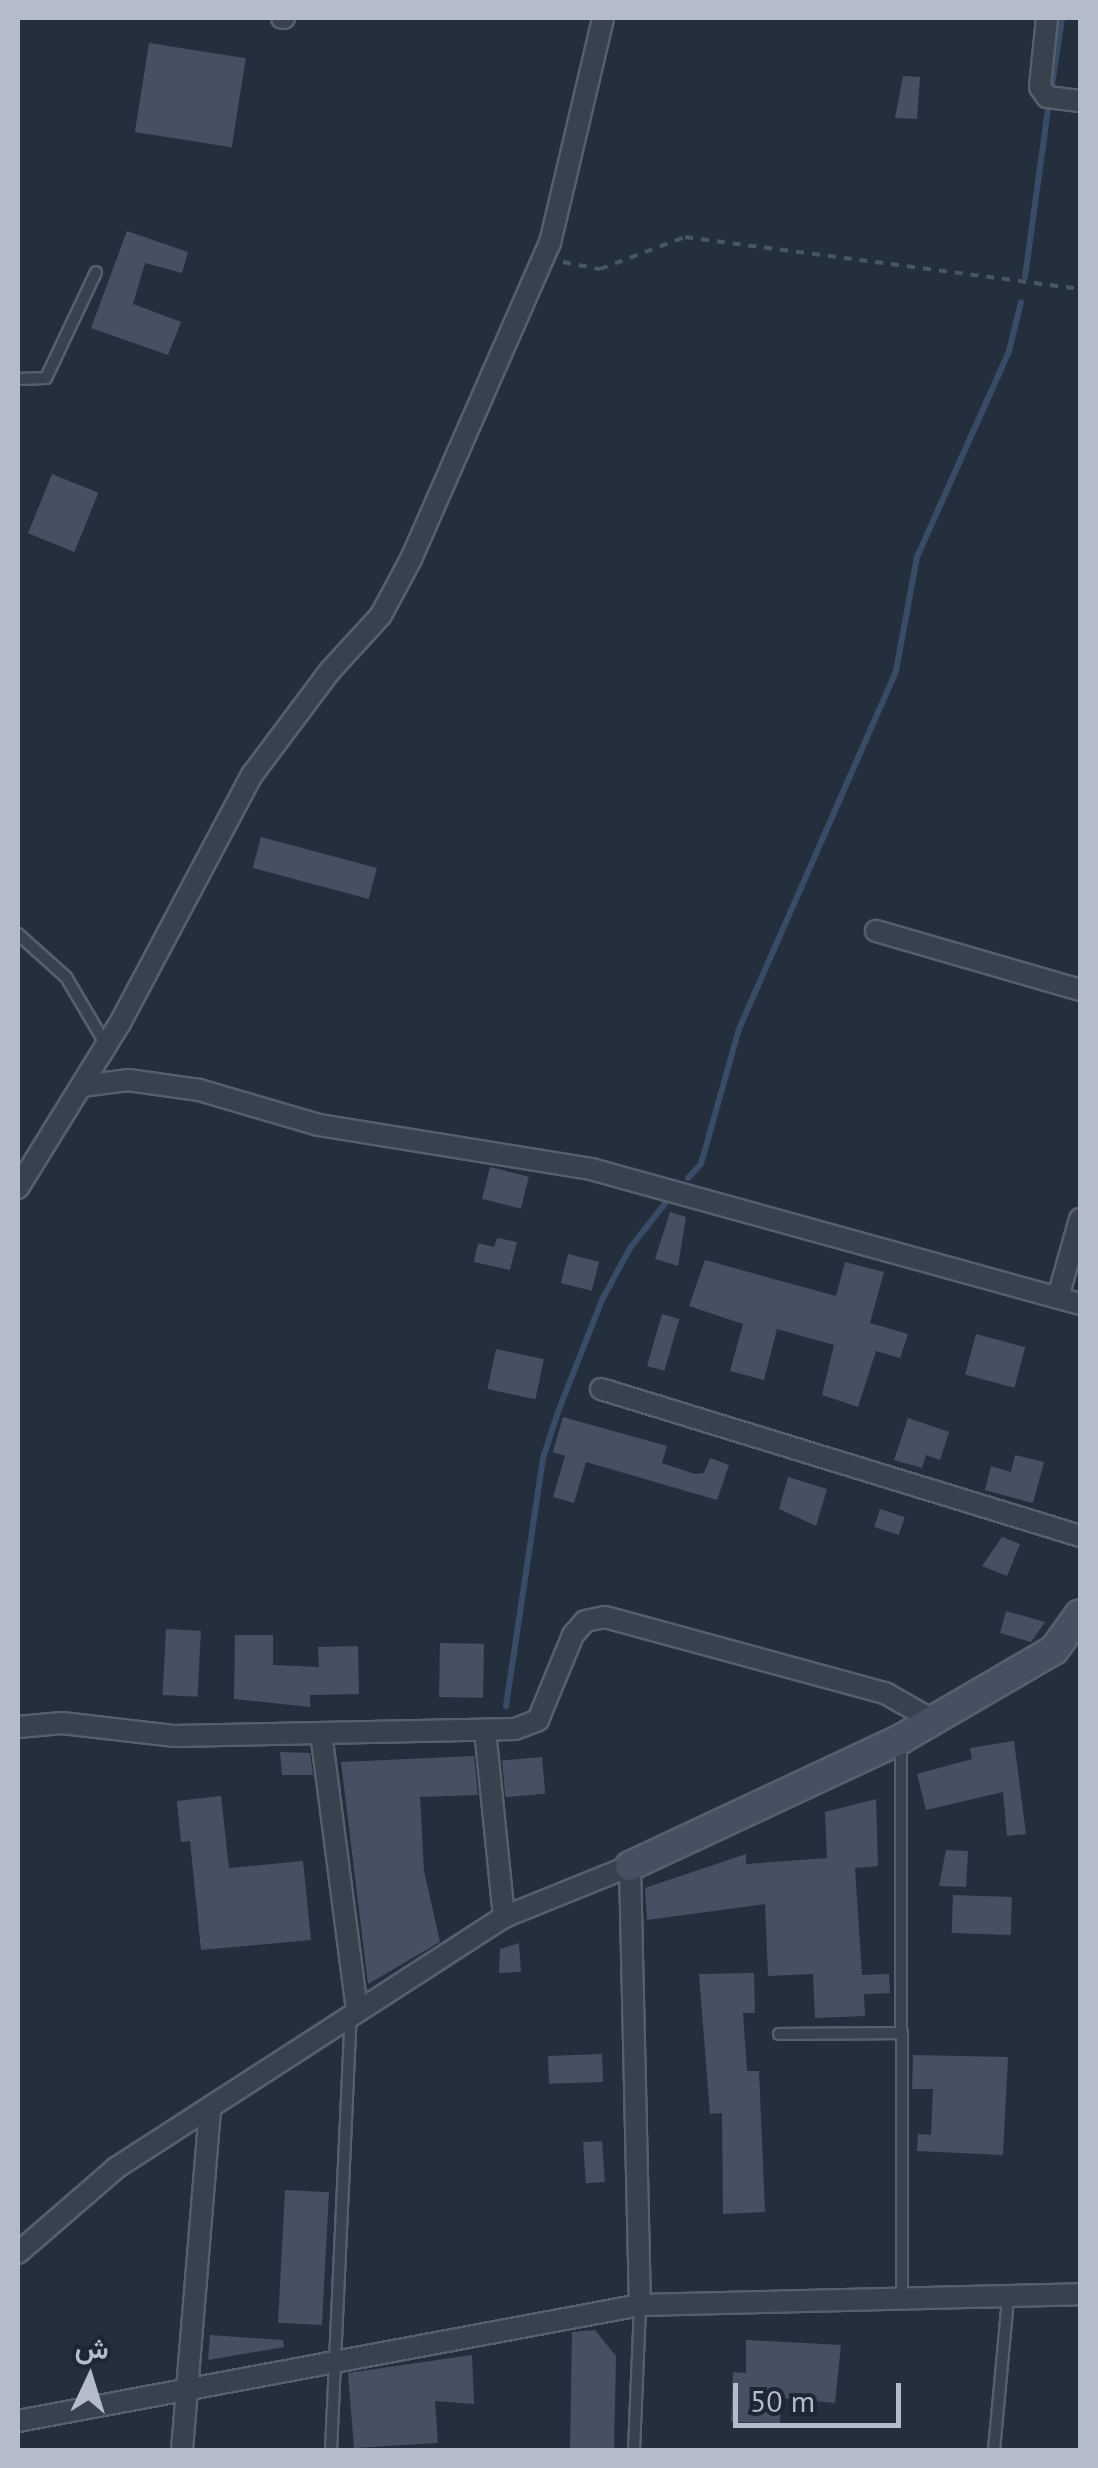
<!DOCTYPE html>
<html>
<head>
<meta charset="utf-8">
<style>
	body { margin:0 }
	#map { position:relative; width:1098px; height:2468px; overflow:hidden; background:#242f3e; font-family:"PT Sans",Vazirmatn,sans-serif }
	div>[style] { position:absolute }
	.stream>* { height:6px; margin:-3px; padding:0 3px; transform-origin:3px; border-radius:3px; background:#394c67 }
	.building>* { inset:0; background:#455162; transform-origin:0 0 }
	.path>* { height:4px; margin-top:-2px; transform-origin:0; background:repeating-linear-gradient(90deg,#44595c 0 8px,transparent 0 16px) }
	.roads { filter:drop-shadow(2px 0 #565f6c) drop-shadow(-2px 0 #565f6c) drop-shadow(0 2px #565f6c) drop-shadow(0 -2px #565f6c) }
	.lane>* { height:10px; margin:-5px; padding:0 5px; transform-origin:5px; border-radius:5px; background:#38414e }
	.street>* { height:20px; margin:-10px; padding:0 10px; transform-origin:10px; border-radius:10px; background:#38414e }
	.secondary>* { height:28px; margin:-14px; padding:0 14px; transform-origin:14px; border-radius:14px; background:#465061 }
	span { translate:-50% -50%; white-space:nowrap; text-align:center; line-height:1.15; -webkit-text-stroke:8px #1d2633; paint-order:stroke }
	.frame { position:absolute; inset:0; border:20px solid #b4bcc9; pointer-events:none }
	.north { position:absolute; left:40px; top:2328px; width:100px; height:100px; -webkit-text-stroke:8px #1d2633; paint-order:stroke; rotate:4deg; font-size:28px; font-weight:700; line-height:40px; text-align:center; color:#b4bcc9 }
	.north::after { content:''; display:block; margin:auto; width:35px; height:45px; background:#b4bcc9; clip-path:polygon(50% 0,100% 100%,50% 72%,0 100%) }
	.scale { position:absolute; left:733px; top:2383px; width:168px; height:45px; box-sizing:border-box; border:5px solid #b4bcc9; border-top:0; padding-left:12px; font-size:30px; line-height:35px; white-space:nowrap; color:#b4bcc9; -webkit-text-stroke:8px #1d2633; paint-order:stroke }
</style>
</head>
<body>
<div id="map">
	<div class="stream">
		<div style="left:1052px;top:85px;width:68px;rotate:-81.5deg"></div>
		<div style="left:1025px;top:277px;width:171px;rotate:-82.2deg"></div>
		<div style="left:688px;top:1178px;width:19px;rotate:-47deg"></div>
		<div style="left:701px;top:1164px;width:140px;rotate:-74.3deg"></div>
		<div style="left:739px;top:1029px;width:391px;rotate:-66.3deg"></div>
		<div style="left:896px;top:671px;width:116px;rotate:-79.6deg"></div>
		<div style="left:917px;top:557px;width:226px;rotate:-65.9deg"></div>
		<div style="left:1009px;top:351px;width:50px;rotate:-76.2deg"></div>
		<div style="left:506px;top:1706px;width:251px;rotate:-81.5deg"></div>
		<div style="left:543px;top:1458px;width:48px;rotate:-71.9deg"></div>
		<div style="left:558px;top:1412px;width:120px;rotate:-68.6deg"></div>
		<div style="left:602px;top:1300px;width:59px;rotate:-61.7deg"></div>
		<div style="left:630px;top:1248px;width:58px;rotate:-52deg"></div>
	</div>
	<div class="building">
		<div style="left:149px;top:43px;width:98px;height:90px;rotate:9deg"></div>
		<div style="clip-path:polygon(903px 76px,920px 77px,917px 119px,895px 118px)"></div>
		<div style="clip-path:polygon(127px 231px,188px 252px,182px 273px,145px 263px,133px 304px,181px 322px,168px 355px,91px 328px)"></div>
		<div style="left:52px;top:474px;width:50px;height:64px;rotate:22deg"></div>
		<div style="left:261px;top:837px;width:120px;height:32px;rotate:15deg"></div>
		<div style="left:490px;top:1167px;width:40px;height:33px;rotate:14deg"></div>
		<div style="clip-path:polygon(670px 1212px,686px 1217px,678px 1266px,655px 1259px)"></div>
		<div style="clip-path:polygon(497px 1238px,517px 1242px,510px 1270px,474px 1262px,478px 1243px,494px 1247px)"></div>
		<div style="left:568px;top:1254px;width:32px;height:30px;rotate:14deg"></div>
		<div style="clip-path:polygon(705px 1260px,836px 1296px,845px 1262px,884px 1272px,870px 1323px,908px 1334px,900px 1358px,876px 1351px,858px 1407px,822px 1395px,834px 1345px,777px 1329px,764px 1380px,730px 1371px,743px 1324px,689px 1306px)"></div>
		<div style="left:662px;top:1314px;width:18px;height:54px;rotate:16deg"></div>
		<div style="left:976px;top:1334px;width:51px;height:42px;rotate:15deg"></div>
		<div style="left:496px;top:1349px;width:49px;height:41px;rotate:12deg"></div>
		<div style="clip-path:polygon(563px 1417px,667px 1446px,662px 1463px,695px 1474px,704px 1473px,710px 1458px,729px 1465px,717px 1500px,586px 1462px,574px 1503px,553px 1497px,565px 1456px,553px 1452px)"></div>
		<div style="clip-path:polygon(908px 1418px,949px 1432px,940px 1460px,926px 1455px,922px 1468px,894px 1460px)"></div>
		<div style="clip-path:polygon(1015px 1455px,1044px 1462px,1033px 1503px,985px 1490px,991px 1466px,1011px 1472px)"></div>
		<div style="clip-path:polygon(788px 1477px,827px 1489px,816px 1526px,779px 1509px)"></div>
		<div style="left:880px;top:1509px;width:26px;height:19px;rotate:18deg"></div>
		<div style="clip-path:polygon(1002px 1537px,1020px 1544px,1007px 1576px,982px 1566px)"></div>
		<div style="clip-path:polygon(1006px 1611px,1045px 1622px,1031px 1642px,1000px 1633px)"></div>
		<div style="left:166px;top:1629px;width:35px;height:66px;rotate:3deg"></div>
		<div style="clip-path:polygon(235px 1635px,273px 1635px,273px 1665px,319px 1667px,318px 1647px,358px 1646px,359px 1694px,310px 1695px,310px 1707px,234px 1699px)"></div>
		<div style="left:440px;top:1643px;width:44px;height:54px;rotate:1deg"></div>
		<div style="clip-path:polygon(1014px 1741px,1026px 1834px,1007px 1836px,1003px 1792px,926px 1810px,917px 1774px,972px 1759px,970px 1748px)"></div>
		<div style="clip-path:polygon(280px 1752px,310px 1753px,313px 1775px,282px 1775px)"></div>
		<div style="clip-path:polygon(474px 1756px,478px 1795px,420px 1797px,424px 1871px,440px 1942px,368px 1984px,341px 1762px)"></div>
		<div style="left:542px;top:1757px;width:37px;height:40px;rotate:85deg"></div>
		<div style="clip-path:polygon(221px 1796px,229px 1868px,303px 1861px,311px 1940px,201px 1950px,190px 1841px,181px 1842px,177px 1801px)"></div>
		<div style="clip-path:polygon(876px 1799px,878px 1866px,855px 1868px,862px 1975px,889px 1974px,890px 1993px,864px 1994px,865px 2016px,815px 2018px,813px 1974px,768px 1976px,765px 1904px,647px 1920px,645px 1888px,746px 1854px,746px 1864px,827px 1858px,825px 1812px)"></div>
		<div style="clip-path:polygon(946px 1850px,968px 1851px,966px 1887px,939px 1886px)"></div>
		<div style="left:953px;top:1895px;width:59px;height:38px;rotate:2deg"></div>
		<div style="clip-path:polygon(519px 1943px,521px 1972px,499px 1973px,500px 1949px)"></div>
		<div style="clip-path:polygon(754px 1973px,755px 2013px,743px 2013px,747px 2071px,759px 2071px,765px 2212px,723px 2214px,722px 2113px,710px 2114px,699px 1974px)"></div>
		<div style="left:602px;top:2054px;width:28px;height:54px;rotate:88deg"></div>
		<div style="clip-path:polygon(913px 2055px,1008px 2057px,1003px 2155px,917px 2151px,918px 2134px,931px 2135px,933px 2089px,912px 2089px)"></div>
		<div style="left:602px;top:2141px;width:41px;height:19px;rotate:86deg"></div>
		<div style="left:285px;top:2190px;width:44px;height:133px;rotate:3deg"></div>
		<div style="clip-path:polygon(595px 2330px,616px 2356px,614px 2450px,570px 2450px,572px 2332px)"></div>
		<div style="clip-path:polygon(210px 2335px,283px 2340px,284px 2347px,208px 2360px)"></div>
		<div style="clip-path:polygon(746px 2340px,841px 2345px,835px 2403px,781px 2398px,780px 2423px,731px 2422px,733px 2372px,746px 2373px)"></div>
		<div style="clip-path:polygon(472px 2355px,474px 2404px,435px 2401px,438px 2443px,354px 2448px,348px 2373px)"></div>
	</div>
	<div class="path">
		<div style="left:563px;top:262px;width:38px;rotate:11deg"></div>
		<div style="left:600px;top:269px;width:91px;rotate:-20.6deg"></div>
		<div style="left:685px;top:237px;width:398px;rotate:7.5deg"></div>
	</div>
	<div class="roads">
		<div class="lane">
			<div style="left:18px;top:379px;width:28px;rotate:-2deg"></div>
			<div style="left:46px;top:378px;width:117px;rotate:-64.7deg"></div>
			<div style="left:18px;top:934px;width:64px;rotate:41.9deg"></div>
			<div style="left:66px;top:977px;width:79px;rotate:59.5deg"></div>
			<div style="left:901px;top:1740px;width:558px;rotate:89.9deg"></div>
			<div style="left:779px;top:2034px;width:123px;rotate:-0.5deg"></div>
			<div style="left:331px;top:2450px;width:435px;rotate:-87.4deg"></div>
			<div style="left:634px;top:2450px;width:144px;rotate:-87.6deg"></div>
			<div style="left:994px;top:2450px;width:151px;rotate:-84.7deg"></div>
		</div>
		<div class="street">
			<div style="left:282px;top:18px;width:2px"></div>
			<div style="left:1047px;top:18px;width:69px;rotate:95.8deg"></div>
			<div style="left:1040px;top:87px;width:12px;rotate:55deg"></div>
			<div style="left:1047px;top:97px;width:33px;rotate:7deg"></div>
			<div style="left:876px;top:931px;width:212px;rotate:16.1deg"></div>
			<div style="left:82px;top:1086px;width:46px;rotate:-7.4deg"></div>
			<div style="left:128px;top:1080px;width:72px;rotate:8deg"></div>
			<div style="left:199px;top:1090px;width:125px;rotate:16.3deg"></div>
			<div style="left:319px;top:1125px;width:276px;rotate:9.2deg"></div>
			<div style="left:591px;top:1169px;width:507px;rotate:15.43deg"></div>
			<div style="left:18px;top:1188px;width:194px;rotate:-58.3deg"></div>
			<div style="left:120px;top:1023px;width:281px;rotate:-62deg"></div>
			<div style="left:252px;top:775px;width:129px;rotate:-53.2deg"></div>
			<div style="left:329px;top:672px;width:77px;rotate:-47.6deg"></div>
			<div style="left:381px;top:615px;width:64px;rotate:-61.8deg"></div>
			<div style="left:411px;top:559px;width:345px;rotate:-66.3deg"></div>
			<div style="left:550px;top:243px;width:231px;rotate:-76.7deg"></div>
			<div style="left:1058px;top:1297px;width:81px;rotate:-74.2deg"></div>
			<div style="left:601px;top:1389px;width:501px;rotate:17.06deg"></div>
			<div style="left:18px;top:1727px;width:44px;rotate:-5.2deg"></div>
			<div style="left:62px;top:1723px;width:114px;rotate:6.6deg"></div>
			<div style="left:175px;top:1736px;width:340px;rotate:-1.2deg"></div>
			<div style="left:515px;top:1729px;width:25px;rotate:-21deg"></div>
			<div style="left:538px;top:1720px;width:92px;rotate:-67.6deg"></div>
			<div style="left:573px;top:1635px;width:18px;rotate:-49deg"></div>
			<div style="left:585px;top:1621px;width:20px;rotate:-11deg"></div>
			<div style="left:605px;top:1617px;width:290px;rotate:15.2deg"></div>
			<div style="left:885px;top:1693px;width:53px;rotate:29.5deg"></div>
			<div style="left:485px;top:1730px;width:188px;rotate:84.2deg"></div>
			<div style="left:321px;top:1733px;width:279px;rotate:82.6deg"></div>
			<div style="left:18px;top:2253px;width:130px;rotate:-40.9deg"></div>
			<div style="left:116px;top:2168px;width:462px;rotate:-32.9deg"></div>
			<div style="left:504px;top:1917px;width:136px;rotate:-22deg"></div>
			<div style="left:630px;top:1866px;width:439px;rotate:88.7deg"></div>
			<div style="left:18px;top:2421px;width:633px;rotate:-10.56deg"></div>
			<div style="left:640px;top:2305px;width:440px;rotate:-1.4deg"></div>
			<div style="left:182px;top:2450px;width:344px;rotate:-85.3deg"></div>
		</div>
		<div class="secondary">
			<div style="left:630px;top:1866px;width:299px;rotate:-25.1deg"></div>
			<div style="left:901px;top:1739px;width:177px;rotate:-30.2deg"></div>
			<div style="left:1054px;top:1650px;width:44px;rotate:-54.2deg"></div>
		</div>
	</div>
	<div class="frame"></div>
	<div class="north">ش</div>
	<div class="scale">50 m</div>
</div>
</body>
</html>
